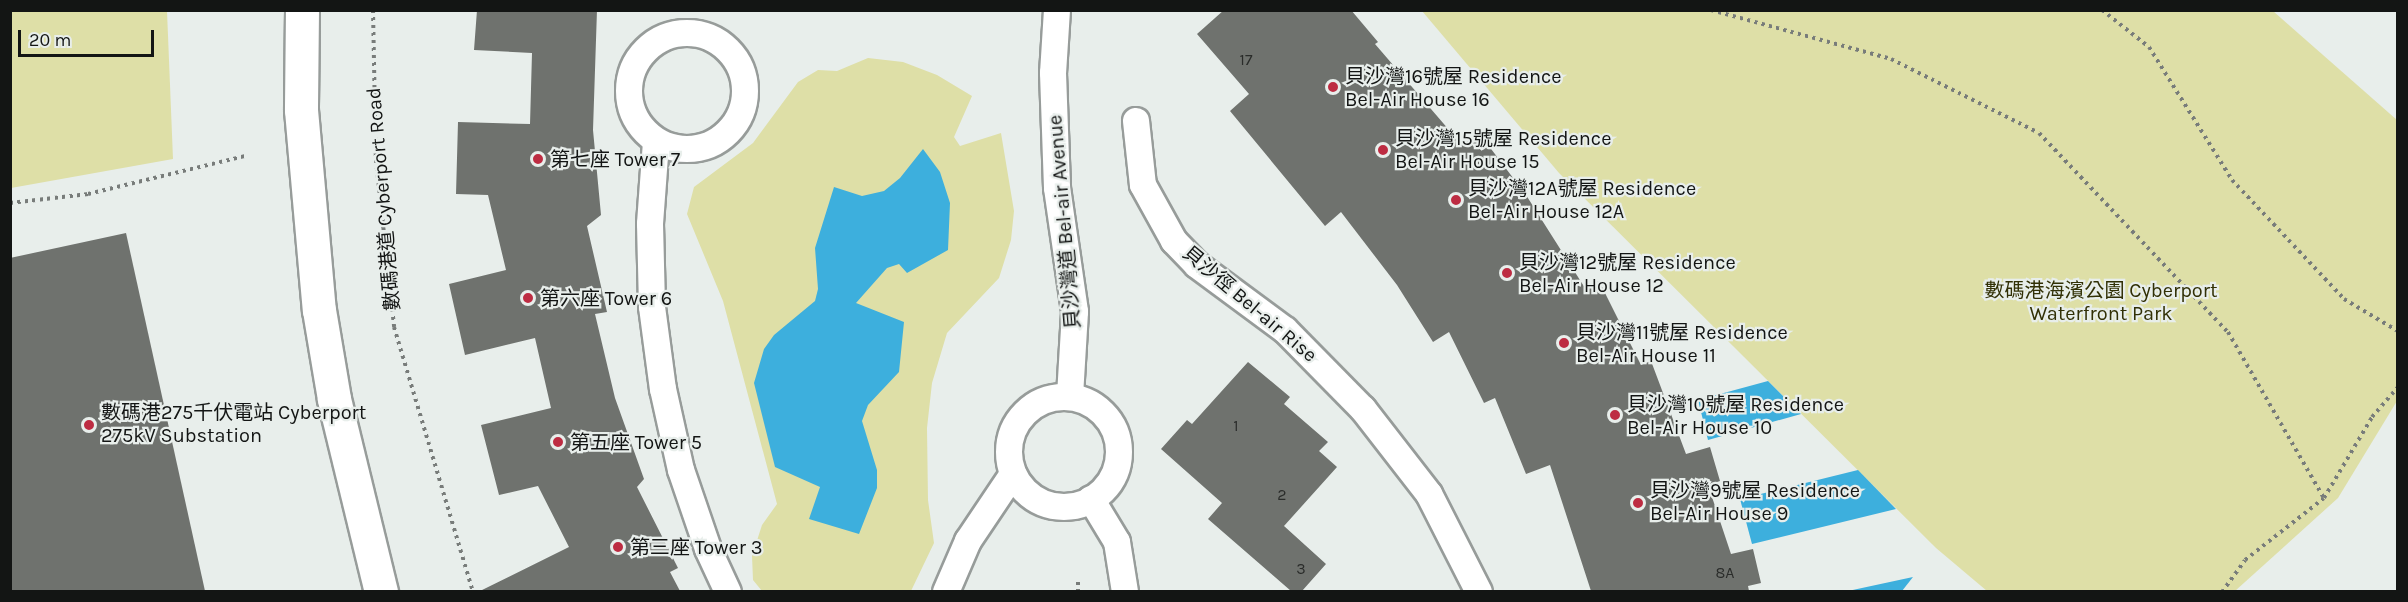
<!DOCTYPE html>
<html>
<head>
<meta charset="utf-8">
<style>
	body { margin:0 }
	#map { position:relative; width:2408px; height:602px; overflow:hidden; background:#e8eeeb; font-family:Karla,"Noto Sans TC",sans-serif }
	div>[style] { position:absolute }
	.green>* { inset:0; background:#dedfa7 }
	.water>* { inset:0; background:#3dafdd }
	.building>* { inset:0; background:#6f726e }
	.path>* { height:4px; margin-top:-2px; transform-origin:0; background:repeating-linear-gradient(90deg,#787c7a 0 3px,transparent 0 7.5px) }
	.roads { filter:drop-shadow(2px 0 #979c9a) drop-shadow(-2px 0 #979c9a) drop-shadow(0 2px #979c9a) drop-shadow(0 -2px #979c9a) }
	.service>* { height:26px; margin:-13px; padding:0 13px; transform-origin:13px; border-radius:13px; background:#fff }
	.service>.ring { margin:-13px; padding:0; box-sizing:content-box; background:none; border:26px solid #fff; border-radius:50% }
	.tertiary>* { height:33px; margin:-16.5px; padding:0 16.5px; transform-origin:16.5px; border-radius:16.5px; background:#fff }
	.dots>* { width:16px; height:16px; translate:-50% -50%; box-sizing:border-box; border:3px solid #e8eeeb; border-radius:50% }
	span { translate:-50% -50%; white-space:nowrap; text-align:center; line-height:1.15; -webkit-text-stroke:4.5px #e8eeeb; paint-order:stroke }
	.number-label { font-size:16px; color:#2a2c2a }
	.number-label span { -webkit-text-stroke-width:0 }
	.poi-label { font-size:20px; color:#131514 }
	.left { translate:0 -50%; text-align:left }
	.street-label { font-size:20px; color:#131514 }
	.park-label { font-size:20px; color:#313005 }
	.frame { position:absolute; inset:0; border:12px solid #131514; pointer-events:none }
	.scale { position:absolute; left:18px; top:30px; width:136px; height:27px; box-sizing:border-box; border:3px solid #131514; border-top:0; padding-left:8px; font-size:18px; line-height:21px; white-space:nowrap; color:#131514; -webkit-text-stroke:4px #e8eeeb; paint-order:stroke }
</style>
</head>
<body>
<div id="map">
	<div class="green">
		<div style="clip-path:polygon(11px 10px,167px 11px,173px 159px,11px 188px)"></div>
		<div style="clip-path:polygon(1422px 11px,2273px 11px,2397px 120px,2397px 401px,2338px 498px,2235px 591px,1987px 591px,1936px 548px,1559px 173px)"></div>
		<div style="clip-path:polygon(868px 58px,903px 62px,937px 75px,972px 96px,954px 137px,960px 146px,1001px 133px,1014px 211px,1011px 240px,999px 278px,947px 333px,932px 383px,927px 428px,928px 500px,934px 543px,911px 591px,762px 591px,753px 580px,752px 556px,762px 525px,777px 504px,723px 301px,687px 214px,694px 187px,753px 143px,798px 82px,818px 70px,837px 71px)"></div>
	</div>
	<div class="water">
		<div style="clip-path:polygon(923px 149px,940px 172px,950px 203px,948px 250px,907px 273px,899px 264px,887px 268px,856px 303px,904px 322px,899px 372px,868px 405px,862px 421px,877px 470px,877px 488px,859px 534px,809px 519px,820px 487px,775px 467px,754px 383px,764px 349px,774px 335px,815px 301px,818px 289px,815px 248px,834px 187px,862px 196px,884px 191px,900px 178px)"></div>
		<div style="clip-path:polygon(1768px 381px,1801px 414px,1708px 440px,1698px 400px)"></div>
		<div style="clip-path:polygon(1858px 470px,1896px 509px,1752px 544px,1740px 499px)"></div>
		<div style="clip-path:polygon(1913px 577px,1902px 591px,1848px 591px)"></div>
	</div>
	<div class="building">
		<div style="clip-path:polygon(477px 10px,597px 10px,593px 130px,601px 215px,587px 226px,607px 312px,595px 314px,615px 398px,644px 479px,637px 487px,678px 568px,670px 572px,680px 591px,480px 591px,569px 547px,538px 486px,499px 495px,481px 425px,551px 408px,535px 338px,465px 355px,449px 284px,506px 270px,488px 195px,456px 194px,458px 122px,530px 124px,532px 53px,474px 50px)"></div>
		<div style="clip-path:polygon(1224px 10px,1351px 10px,1378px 42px,1375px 44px,1462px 145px,1479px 133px,1526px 195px,1585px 288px,1599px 281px,1641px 365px,1651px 361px,1686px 454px,1710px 447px,1720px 481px,1708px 485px,1731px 554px,1753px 549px,1761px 583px,1748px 586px,1749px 591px,1591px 591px,1550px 465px,1526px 474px,1495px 398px,1484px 403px,1449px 332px,1433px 342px,1397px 285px,1341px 212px,1325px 226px,1230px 111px,1249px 94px,1197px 34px)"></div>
		<div style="clip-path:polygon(126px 233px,205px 591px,10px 591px,10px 258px)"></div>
		<div style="clip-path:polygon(1248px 362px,1290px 397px,1284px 404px,1328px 442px,1319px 451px,1337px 467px,1284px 526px,1326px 564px,1302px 591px,1291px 591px,1208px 519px,1222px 503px,1161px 449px,1187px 420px,1192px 424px)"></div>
	</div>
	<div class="path">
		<div style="left:373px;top:10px;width:150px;rotate:88.9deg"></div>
		<div style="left:376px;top:160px;width:168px;rotate:83.8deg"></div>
		<div style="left:394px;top:327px;width:277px;rotate:73.4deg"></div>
		<div style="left:1711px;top:10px;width:187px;rotate:15.2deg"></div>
		<div style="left:1891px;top:59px;width:165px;rotate:26.6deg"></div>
		<div style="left:2039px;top:133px;width:274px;rotate:46.5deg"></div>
		<div style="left:2228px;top:332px;width:192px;rotate:60deg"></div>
		<div style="left:2102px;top:10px;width:60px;rotate:38.2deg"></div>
		<div style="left:2149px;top:47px;width:157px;rotate:58deg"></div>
		<div style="left:2232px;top:180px;width:163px;rotate:46.7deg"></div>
		<div style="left:2344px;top:299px;width:63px;rotate:30.7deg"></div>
		<div style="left:10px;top:203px;width:79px;rotate:-6.6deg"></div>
		<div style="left:88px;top:194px;width:162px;rotate:-13.6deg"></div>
		<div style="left:1078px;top:592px;width:14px;rotate:-90deg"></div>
		<div style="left:2222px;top:592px;width:39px;rotate:-54deg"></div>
		<div style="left:2245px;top:560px;width:100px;rotate:-38.1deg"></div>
		<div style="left:2324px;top:498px;width:94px;rotate:-59.3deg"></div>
		<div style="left:2372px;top:417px;width:40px;rotate:-49deg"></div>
	</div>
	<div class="roads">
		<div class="service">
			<div style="left:1057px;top:10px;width:63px;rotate:93.6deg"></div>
			<div style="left:1053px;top:73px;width:115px;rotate:88deg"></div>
			<div style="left:1057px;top:188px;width:125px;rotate:81.7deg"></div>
			<div style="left:1075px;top:312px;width:85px;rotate:93.4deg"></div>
			<div class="ring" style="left:629px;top:33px;width:90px;height:90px"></div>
			<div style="left:1136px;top:121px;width:64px;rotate:83.8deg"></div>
			<div style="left:1143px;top:185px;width:64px;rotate:61deg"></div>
			<div style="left:1174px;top:241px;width:33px;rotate:46deg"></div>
			<div style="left:1197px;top:265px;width:109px;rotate:36.5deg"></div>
			<div style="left:1285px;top:330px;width:111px;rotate:45.4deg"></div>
			<div style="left:1363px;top:409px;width:108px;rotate:52.2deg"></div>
			<div style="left:1429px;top:494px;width:110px;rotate:63deg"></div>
			<div style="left:656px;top:142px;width:82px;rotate:94.2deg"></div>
			<div style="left:650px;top:224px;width:83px;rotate:88.6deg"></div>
			<div style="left:652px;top:307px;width:83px;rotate:82.4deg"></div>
			<div style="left:663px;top:389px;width:83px;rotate:77.5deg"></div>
			<div style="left:681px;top:470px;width:83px;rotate:71.1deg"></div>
			<div style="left:708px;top:549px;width:47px;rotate:65.1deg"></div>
			<div class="ring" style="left:1009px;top:397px;width:84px;height:84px"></div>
			<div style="left:1091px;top:499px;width:50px;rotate:58.8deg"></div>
			<div style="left:1117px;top:542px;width:51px;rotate:80.9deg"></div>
			<div style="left:946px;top:592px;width:56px;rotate:-66.7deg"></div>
			<div style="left:968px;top:541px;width:81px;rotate:-56.1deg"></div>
		</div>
		<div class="tertiary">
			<div style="left:302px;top:10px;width:100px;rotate:90.6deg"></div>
			<div style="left:301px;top:110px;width:201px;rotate:84.9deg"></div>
			<div style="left:319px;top:310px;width:90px;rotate:80.4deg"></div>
			<div style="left:334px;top:399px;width:199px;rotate:76.3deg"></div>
		</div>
	</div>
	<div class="dots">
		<div style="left:1333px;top:87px;background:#bd2c42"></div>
		<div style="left:1383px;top:150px;background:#bd2c42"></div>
		<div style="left:538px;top:159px;background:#bd2c42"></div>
		<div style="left:1456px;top:200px;background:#bd2c42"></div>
		<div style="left:1507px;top:273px;background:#bd2c42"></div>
		<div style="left:528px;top:298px;background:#bd2c42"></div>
		<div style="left:1564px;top:343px;background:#bd2c42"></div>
		<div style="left:1615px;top:415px;background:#bd2c42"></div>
		<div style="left:89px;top:425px;background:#bd2c42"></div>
		<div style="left:558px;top:442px;background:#bd2c42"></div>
		<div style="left:1638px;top:503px;background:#bd2c42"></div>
		<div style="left:618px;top:547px;background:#bd2c42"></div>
	</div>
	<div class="number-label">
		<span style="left:1246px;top:60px">17</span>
		<span style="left:1236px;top:426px">1</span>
		<span style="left:1282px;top:495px">2</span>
		<span style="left:1301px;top:569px">3</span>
		<span style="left:1725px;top:573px">8A</span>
	</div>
	<div class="poi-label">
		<span class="left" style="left:1345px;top:88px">貝沙灣16號屋 Residence<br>Bel-Air House 16</span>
		<span class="left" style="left:1395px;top:150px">貝沙灣15號屋 Residence<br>Bel-Air House 15</span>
		<span class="left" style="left:550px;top:159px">第七座 Tower 7</span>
		<span class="left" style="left:1468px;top:200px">貝沙灣12A號屋 Residence<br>Bel-Air House 12A</span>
		<span class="left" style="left:1519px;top:274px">貝沙灣12號屋 Residence<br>Bel-Air House 12</span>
		<span class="left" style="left:540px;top:298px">第六座 Tower 6</span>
		<span class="left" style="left:1576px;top:344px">貝沙灣11號屋 Residence<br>Bel-Air House 11</span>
		<span class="left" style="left:1627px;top:416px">貝沙灣10號屋 Residence<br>Bel-Air House 10</span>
		<span class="left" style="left:101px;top:424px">數碼港275千伏電站 Cyberport<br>275kV Substation</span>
		<span class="left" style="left:570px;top:442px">第五座 Tower 5</span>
		<span class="left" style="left:1650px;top:502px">貝沙灣9號屋 Residence<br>Bel-Air House 9</span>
		<span class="left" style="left:630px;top:547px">第三座 Tower 3</span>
	</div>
	<div class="street-label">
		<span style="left:383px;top:199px;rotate:-95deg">數碼港道 Cyberport Road</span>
		<span style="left:1064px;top:222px;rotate:-95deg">貝沙灣道 Bel-air Avenue</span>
		<span style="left:1250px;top:304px;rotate:40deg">貝沙徑 Bel-air Rise</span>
	</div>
	<div class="park-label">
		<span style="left:2101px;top:302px">數碼港海濱公園 Cyberport<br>Waterfront Park</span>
	</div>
	<div class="frame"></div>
	<div class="scale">20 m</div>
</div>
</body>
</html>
